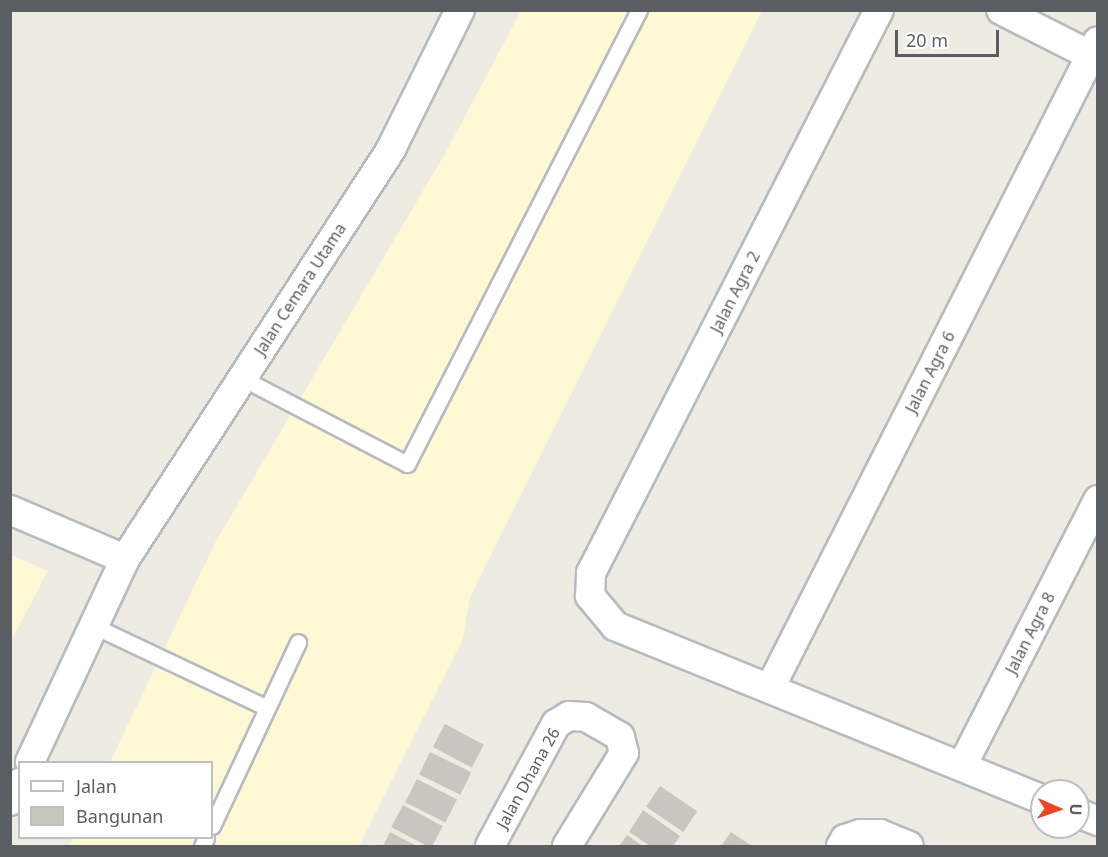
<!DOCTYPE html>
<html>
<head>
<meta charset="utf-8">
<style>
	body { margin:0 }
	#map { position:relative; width:1108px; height:857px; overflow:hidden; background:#eeece2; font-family:"Noto Sans",sans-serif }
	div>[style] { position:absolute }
	.commercial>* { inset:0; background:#fff8d5 }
	.building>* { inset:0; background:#c9c6bf; transform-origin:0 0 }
	.roads { filter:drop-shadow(2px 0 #b7babf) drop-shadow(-2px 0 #b7babf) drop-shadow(0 2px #b7babf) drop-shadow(0 -2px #b7babf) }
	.service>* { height:15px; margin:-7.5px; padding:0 7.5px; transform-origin:7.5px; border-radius:7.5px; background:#fff }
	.minor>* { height:28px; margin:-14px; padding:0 14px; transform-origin:14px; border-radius:14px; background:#fff }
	span { translate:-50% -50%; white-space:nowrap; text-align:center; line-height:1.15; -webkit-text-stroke:4.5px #fff; paint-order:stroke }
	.street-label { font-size:16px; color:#5a5e63 }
	.frame { position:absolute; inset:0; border:12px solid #5a5e63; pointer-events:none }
	.legend { position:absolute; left:18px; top:761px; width:195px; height:78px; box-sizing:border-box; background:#fff; border:2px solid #bdbfc1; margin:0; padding:8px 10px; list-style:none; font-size:18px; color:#5a5e63 }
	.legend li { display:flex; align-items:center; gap:12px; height:30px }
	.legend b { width:30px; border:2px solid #bdbfc1 }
	.north { position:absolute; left:1030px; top:779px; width:60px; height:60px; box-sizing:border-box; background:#fff; border:2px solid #bdbfc1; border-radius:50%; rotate:92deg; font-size:16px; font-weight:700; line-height:24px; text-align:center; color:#5a5e63 }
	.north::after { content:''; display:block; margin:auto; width:21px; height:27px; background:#f04226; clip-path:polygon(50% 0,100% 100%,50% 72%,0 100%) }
	.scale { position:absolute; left:895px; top:30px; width:104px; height:27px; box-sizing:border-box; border:3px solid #5a5e63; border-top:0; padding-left:8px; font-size:18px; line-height:21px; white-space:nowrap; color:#5a5e63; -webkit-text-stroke:4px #fff; paint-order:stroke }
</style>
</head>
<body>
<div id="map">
	<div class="commercial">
		<div style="clip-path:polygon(521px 11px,762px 11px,470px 597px,463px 639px,359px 846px,70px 846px,74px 838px,212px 838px,212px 762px,110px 762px,215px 543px,446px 152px)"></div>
		<div style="clip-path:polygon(11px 555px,48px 571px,11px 641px)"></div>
	</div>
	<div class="building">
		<div style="left:445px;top:724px;width:44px;height:26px;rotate:28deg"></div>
		<div style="left:430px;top:752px;width:46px;height:25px;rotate:26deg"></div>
		<div style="left:417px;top:779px;width:45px;height:26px;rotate:27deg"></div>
		<div style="left:660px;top:786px;width:45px;height:25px;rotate:34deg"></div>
		<div style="left:403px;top:805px;width:45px;height:25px;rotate:28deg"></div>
		<div style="clip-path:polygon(643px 810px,680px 836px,673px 846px,650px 846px,629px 832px)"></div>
		<div style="clip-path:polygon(390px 832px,417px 846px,383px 846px)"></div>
		<div style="clip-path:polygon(731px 832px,752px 846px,721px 846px)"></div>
		<div style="clip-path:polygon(627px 835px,643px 846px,619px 846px)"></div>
	</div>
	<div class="roads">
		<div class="service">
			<div style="left:242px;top:378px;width:186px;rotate:27.5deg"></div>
			<div style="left:407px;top:464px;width:510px;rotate:-62.93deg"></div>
			<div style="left:96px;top:627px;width:189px;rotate:25.3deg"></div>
			<div style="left:212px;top:826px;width:203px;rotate:-64.9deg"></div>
			<div style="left:202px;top:846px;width:9px;rotate:-63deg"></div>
		</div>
		<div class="minor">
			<div style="left:879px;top:10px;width:632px;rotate:117.09deg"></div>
			<div style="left:591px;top:573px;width:23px;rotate:92deg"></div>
			<div style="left:590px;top:596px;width:39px;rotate:50deg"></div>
			<div style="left:615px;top:626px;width:461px;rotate:22.1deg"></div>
			<div style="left:1001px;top:10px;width:109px;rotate:26.8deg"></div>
			<div style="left:10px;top:510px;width:125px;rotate:23.1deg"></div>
			<div style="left:125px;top:559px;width:224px;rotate:115.1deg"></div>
			<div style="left:125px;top:559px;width:489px;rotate:-57deg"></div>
			<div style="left:391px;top:149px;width:155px;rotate:-63.6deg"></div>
			<div style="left:770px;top:688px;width:725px;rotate:-63.12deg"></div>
			<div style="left:962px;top:766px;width:299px;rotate:-62.9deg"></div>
			<div style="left:10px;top:801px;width:21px;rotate:-61deg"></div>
			<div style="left:1078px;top:813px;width:22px;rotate:22deg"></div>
			<div style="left:490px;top:846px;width:139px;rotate:-61.6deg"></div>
			<div style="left:556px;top:724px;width:15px;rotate:-32deg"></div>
			<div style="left:569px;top:716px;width:17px;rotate:3deg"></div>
			<div style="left:586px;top:717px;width:39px;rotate:30deg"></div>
			<div style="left:620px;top:737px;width:16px;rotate:76deg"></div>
			<div style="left:624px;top:753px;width:109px;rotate:121.5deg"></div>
			<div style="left:841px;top:846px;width:8px;rotate:-60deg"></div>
			<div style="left:845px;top:839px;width:16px;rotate:-18deg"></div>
			<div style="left:860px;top:834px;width:20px"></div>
			<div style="left:880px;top:834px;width:31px;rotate:22deg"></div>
		</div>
	</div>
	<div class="street-label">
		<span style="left:300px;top:289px;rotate:-57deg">Jalan Cemara Utama</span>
		<span style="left:735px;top:292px;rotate:-63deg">Jalan Agra 2</span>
		<span style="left:930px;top:372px;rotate:-63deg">Jalan Agra 6</span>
		<span style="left:1030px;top:633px;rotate:-63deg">Jalan Agra 8</span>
		<span style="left:528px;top:778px;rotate:-61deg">Jalan Dhana 26</span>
	</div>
	<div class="frame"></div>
	<ul class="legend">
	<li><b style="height:8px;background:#fff"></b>Jalan</li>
	<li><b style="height:16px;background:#c9c6bf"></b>Bangunan</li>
	</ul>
	<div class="north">U</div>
	<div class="scale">20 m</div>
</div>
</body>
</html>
